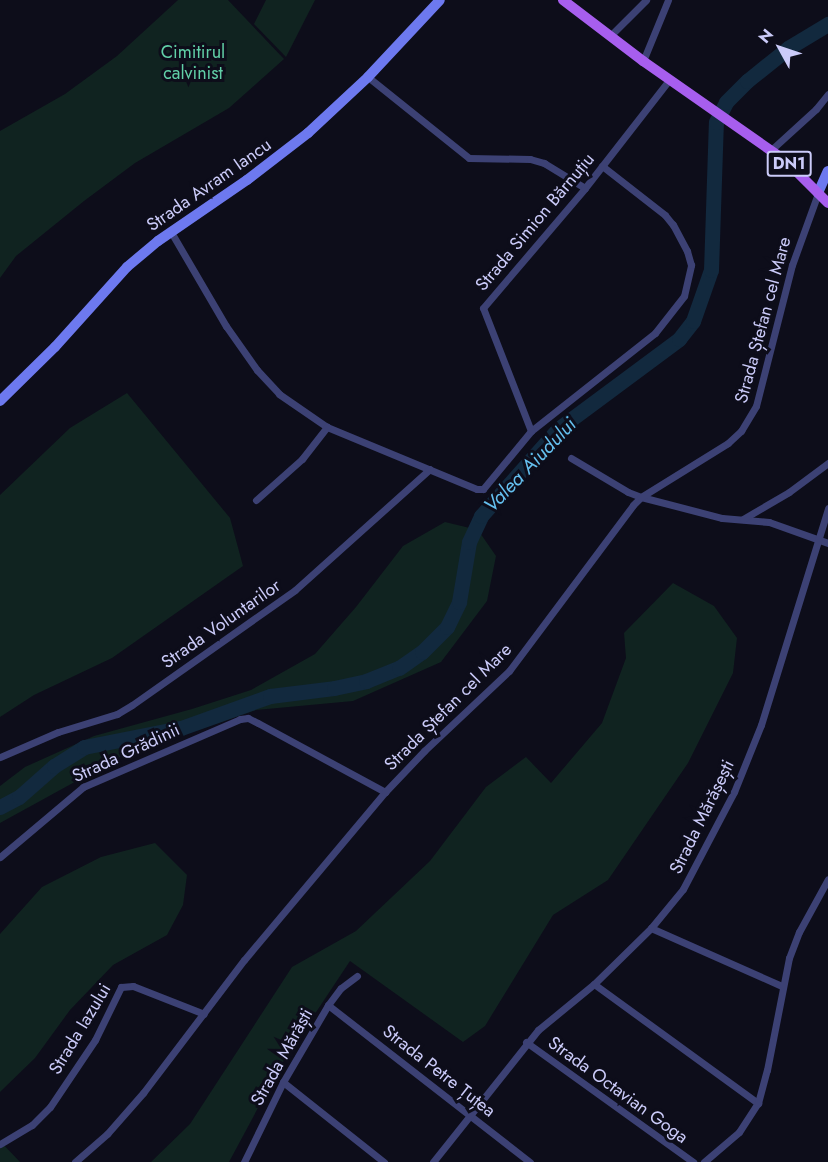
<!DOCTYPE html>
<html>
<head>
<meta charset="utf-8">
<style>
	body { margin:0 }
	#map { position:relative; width:828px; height:1162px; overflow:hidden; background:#0d0d1a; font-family:Jost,sans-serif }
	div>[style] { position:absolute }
	.green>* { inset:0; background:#102320 }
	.river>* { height:15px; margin:-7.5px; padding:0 7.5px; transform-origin:7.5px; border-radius:7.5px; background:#12293e }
	.street>* { height:7px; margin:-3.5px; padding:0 3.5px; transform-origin:3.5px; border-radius:3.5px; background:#3c4174 }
	.secondary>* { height:10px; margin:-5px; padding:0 5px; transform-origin:5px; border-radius:5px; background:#6d79ef }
	.primary>* { height:10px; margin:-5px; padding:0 5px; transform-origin:5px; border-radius:5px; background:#a75eee }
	span { translate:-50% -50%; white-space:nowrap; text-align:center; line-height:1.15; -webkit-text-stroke:6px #0d0d1a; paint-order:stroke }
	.shield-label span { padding:2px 4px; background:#0d0d1a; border:2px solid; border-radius:4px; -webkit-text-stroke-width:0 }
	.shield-label { font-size:16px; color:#cbcbf9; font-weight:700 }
	.park-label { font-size:18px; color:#61d0a7 }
	.street-label { font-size:18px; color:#cbcbf9 }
	.water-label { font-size:20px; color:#64bfee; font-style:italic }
	.north { position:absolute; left:750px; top:18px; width:60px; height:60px; -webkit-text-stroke:4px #0d0d1a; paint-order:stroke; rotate:310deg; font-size:16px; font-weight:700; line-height:24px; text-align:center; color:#cbcbf9 }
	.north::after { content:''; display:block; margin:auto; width:21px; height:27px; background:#cbcbf9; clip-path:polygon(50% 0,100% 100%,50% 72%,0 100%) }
</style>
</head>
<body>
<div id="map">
	<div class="green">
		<div style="clip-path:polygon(178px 0,228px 0,284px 59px,229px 108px,135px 163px,84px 201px,16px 256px,0 278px,0 131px,65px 94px,117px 56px)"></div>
		<div style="clip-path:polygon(266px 0,315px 0,286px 57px,254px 24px)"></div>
		<div style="clip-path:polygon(127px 393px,230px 518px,243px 566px,112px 658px,34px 695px,0 717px,0 495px,70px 428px)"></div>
		<div style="clip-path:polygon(445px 522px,478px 530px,496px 556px,487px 601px,441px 662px,353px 701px,256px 710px,122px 756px,0 823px,0 786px,25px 767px,94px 736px,192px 709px,251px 690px,315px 654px,356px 607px,403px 546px)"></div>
		<div style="clip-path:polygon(673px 583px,714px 606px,737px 638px,733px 673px,688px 763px,608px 880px,553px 915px,485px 1026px,463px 1042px,350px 961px,281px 1065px,229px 1162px,151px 1162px,190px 1124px,292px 967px,356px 931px,430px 861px,486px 787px,526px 757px,551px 783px,602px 723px,626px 658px,624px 633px)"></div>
		<div style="clip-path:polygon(155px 843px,187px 875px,183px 905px,167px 935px,113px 965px,70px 1010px,35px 1058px,0 1092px,0 934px,42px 887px,101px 857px)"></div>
		<div style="clip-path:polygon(0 1141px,20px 1162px,0 1162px)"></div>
	</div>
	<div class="river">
		<div style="left:0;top:807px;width:21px;rotate:-28deg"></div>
		<div style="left:19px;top:797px;width:47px;rotate:-41.5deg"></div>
		<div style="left:54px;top:766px;width:36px;rotate:-32deg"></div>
		<div style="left:84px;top:747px;width:99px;rotate:-11.1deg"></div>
		<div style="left:181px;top:728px;width:95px;rotate:-19.8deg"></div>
		<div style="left:270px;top:696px;width:64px;rotate:-7.1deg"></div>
		<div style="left:334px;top:688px;width:33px;rotate:-12deg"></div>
		<div style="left:366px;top:681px;width:35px;rotate:-22deg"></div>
		<div style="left:399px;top:668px;width:28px;rotate:-35deg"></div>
		<div style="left:422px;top:652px;width:35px;rotate:-45deg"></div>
		<div style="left:447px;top:627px;width:28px;rotate:-64deg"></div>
		<div style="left:459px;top:602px;width:61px;rotate:-80.5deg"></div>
		<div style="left:469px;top:542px;width:29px;rotate:-65deg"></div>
		<div style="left:481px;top:516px;width:116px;rotate:-48.5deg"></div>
		<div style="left:558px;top:429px;width:151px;rotate:-36.6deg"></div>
		<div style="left:679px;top:339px;width:23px;rotate:-52deg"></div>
		<div style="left:693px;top:321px;width:54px;rotate:-70.6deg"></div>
		<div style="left:711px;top:270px;width:148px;rotate:-88.1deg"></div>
		<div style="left:716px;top:122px;width:22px;rotate:-63deg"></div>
		<div style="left:726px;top:102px;width:30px;rotate:-45deg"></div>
		<div style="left:747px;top:81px;width:53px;rotate:-38.8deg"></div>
		<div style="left:788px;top:48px;width:47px;rotate:-31deg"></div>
	</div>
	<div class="street">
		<div style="left:610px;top:36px;width:51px;rotate:-45deg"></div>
		<div style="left:643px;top:61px;width:66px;rotate:-67.7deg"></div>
		<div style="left:368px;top:77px;width:129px;rotate:38.7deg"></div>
		<div style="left:469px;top:158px;width:61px;rotate:0.9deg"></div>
		<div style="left:530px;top:159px;width:15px;rotate:16deg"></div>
		<div style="left:544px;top:163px;width:48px;rotate:31.4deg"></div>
		<div style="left:771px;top:150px;width:61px;rotate:-42.3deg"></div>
		<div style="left:816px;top:109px;width:19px;rotate:-51deg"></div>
		<div style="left:171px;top:232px;width:109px;rotate:59.7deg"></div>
		<div style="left:226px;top:326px;width:54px;rotate:54.8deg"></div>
		<div style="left:257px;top:370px;width:33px;rotate:47deg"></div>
		<div style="left:279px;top:394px;width:58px;rotate:34.5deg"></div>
		<div style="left:327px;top:427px;width:162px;rotate:22.5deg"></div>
		<div style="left:477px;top:489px;width:6px"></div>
		<div style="left:483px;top:489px;width:75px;rotate:-50.4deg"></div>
		<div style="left:531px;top:431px;width:158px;rotate:-38.3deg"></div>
		<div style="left:655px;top:333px;width:47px;rotate:-51.9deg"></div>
		<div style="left:684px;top:296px;width:32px;rotate:-77deg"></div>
		<div style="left:691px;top:265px;width:15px;rotate:-106deg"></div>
		<div style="left:687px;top:251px;width:30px;rotate:-118deg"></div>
		<div style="left:673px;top:225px;width:13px;rotate:-129deg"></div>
		<div style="left:665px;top:215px;width:80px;rotate:-142.1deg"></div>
		<div style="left:531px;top:431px;width:132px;rotate:-111.3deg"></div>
		<div style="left:483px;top:308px;width:157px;rotate:-49.6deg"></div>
		<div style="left:585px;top:188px;width:137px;rotate:-52.1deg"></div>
		<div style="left:571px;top:458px;width:66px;rotate:30.8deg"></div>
		<div style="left:628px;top:492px;width:14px;rotate:21deg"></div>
		<div style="left:641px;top:497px;width:84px;rotate:14.5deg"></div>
		<div style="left:722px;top:518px;width:47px;rotate:4.9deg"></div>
		<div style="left:769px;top:522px;width:63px;rotate:19.6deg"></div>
		<div style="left:256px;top:500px;width:62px;rotate:-41.7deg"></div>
		<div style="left:302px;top:459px;width:41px;rotate:-52deg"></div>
		<div style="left:743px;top:519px;width:53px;rotate:-30.4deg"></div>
		<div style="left:789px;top:492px;width:49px;rotate:-36.6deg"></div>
		<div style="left:0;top:757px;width:63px;rotate:-23.3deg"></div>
		<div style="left:58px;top:732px;width:62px;rotate:-17deg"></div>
		<div style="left:117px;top:714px;width:17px;rotate:-31deg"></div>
		<div style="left:132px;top:705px;width:199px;rotate:-35.2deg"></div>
		<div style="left:295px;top:590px;width:181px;rotate:-41.9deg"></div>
		<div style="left:0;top:857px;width:109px;rotate:-40.1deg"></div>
		<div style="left:83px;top:787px;width:171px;rotate:-23.4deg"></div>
		<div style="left:240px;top:719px;width:8px;rotate:-7deg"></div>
		<div style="left:248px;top:718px;width:11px;rotate:27deg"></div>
		<div style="left:258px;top:723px;width:145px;rotate:28.5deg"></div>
		<div style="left:651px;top:928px;width:143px;rotate:23.9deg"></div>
		<div style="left:594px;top:984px;width:203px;rotate:36deg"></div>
		<div style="left:328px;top:1005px;width:256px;rotate:37.9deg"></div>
		<div style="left:526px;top:1042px;width:206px;rotate:35.7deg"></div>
		<div style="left:283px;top:1082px;width:129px;rotate:38.4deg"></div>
		<div style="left:0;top:1144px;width:37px;rotate:-31deg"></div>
		<div style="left:32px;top:1125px;width:25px;rotate:-45deg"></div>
		<div style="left:50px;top:1107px;width:81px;rotate:-56.1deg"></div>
		<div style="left:95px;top:1040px;width:59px;rotate:-63.9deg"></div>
		<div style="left:121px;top:987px;width:12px;rotate:-5deg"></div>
		<div style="left:133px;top:986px;width:76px;rotate:21.5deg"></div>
		<div style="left:75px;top:1162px;width:43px;rotate:-41.2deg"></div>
		<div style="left:107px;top:1134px;width:55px;rotate:-48.7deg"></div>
		<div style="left:143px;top:1093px;width:167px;rotate:-52.8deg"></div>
		<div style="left:244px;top:960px;width:219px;rotate:-50deg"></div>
		<div style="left:385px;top:792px;width:57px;rotate:-46.4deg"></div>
		<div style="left:424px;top:751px;width:117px;rotate:-43.3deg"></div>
		<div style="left:509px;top:671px;width:207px;rotate:-53.2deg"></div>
		<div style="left:633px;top:505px;width:11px;rotate:-45deg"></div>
		<div style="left:641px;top:497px;width:102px;rotate:-31.8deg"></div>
		<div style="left:728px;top:443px;width:18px;rotate:-43deg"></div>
		<div style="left:741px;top:431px;width:29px;rotate:-59deg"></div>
		<div style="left:756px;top:406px;width:146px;rotate:-75.7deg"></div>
		<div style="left:792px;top:265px;width:77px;rotate:-70.1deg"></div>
		<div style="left:244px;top:1162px;width:89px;rotate:-64deg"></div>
		<div style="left:283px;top:1082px;width:89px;rotate:-59.7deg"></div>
		<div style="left:328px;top:1005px;width:21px;rotate:-53deg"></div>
		<div style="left:341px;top:988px;width:20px;rotate:-37deg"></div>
		<div style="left:433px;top:1162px;width:169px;rotate:-51.5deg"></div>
		<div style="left:538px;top:1030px;width:72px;rotate:-39.4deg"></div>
		<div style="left:594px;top:984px;width:80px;rotate:-44.5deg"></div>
		<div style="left:651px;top:928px;width:50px;rotate:-50.6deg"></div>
		<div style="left:683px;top:889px;width:110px;rotate:-62.3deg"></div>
		<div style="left:734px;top:792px;width:72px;rotate:-68.1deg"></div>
		<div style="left:761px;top:725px;width:227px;rotate:-72.8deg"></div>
		<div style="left:704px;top:1162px;width:46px;rotate:-40.6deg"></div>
		<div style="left:739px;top:1132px;width:35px;rotate:-57deg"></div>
		<div style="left:758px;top:1103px;width:34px;rotate:-75deg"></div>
		<div style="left:767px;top:1070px;width:114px;rotate:-78.9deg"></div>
		<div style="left:789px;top:958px;width:28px;rotate:-69deg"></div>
		<div style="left:799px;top:932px;width:60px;rotate:-61.3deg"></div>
	</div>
	<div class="secondary">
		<div style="left:818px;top:193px;width:24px;rotate:-66deg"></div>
		<div style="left:0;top:401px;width:77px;rotate:-44.5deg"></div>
		<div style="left:55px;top:347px;width:108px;rotate:-48deg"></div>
		<div style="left:127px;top:267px;width:40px;rotate:-40deg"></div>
		<div style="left:158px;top:241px;width:108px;rotate:-34.4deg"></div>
		<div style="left:247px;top:180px;width:77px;rotate:-37.6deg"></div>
		<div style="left:308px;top:133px;width:82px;rotate:-43deg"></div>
		<div style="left:368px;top:77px;width:105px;rotate:-46.9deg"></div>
	</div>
	<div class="primary">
		<div style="left:563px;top:0;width:101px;rotate:37.3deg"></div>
		<div style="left:643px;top:61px;width:176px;rotate:35deg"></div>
		<div style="left:787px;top:162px;width:58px;rotate:45deg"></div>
	</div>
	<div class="shield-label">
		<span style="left:789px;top:164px">DN1</span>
	</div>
	<div class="park-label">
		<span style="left:193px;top:63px">Cimitirul<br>calvinist</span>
	</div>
	<div class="street-label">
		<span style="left:209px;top:185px;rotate:-35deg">Strada Avram Iancu</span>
		<span style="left:535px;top:222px;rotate:-50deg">Strada Simion Bărnuțiu</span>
		<span style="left:763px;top:320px;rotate:-75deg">Strada Ștefan cel Mare</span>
		<span style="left:221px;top:624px;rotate:-35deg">Strada Voluntarilor</span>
		<span style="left:448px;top:707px;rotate:-45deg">Strada Ștefan cel Mare</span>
		<span style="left:126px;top:753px;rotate:-25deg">Strada Grădinii</span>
		<span style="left:702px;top:817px;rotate:-64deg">Strada Mărășești</span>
		<span style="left:80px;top:1029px;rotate:-59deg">Strada Iazului</span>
		<span style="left:282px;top:1057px;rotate:-61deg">Strada Mărăști</span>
		<span style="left:439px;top:1071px;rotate:38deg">Strada Petre Țuțea</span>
		<span style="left:618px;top:1090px;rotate:36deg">Strada Octavian Goga</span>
	</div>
	<div class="water-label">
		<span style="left:530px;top:465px;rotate:-46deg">Valea Aiudului</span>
	</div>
	<div class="north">N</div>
</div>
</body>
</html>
